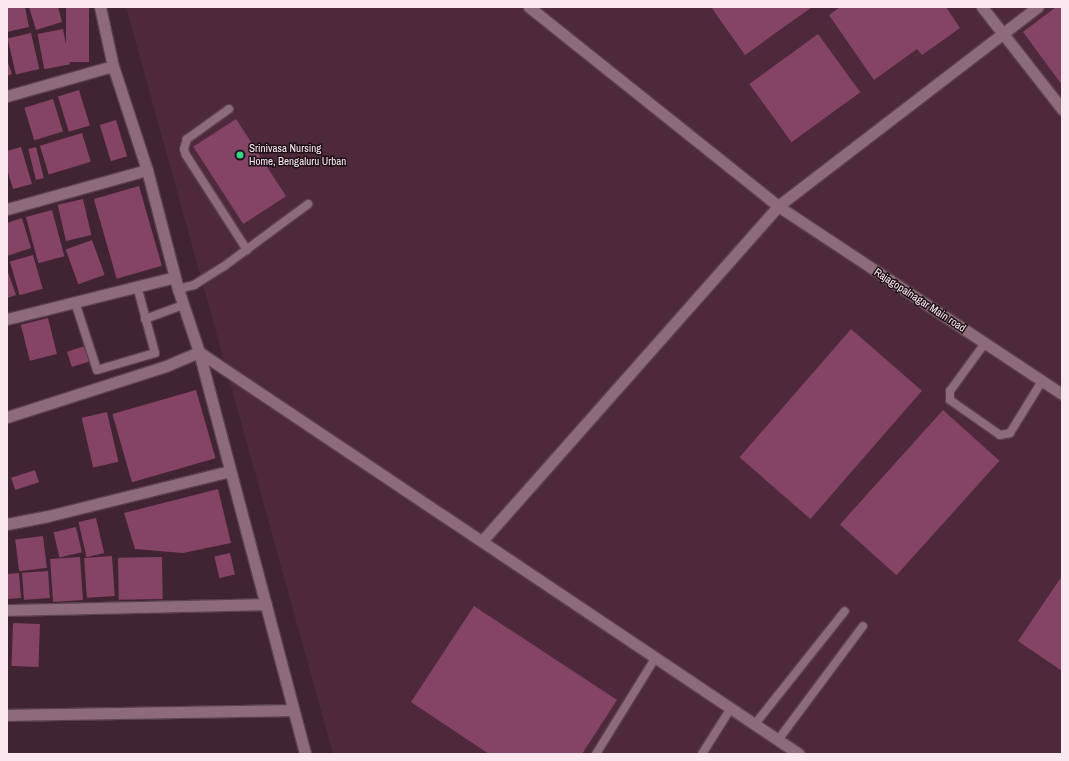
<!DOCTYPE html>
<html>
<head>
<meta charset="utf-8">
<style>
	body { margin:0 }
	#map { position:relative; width:1069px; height:761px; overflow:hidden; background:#412432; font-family:"Archivo Narrow",sans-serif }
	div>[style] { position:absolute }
	.built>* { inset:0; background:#4e293b }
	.building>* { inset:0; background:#854365; transform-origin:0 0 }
	.roads { filter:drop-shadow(1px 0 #5a414d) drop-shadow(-1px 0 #5a414d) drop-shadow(0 1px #5a414d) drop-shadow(0 -1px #5a414d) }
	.service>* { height:8px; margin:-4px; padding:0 4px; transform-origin:4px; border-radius:4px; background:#8e6b7b }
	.minor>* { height:11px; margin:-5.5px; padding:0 5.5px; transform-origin:5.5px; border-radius:5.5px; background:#8e6b7b }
	.tertiary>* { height:11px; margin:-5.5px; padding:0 5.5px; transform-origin:5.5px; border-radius:5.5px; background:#8e6b7b }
	.dots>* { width:11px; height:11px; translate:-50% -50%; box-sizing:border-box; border:2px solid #1f1218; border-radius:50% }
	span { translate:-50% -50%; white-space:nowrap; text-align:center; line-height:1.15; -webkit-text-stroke:3px #1f1218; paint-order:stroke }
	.poi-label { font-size:11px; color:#fbe7f0 }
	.left { translate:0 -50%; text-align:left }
	.street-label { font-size:11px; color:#fbe7f0 }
	.frame { position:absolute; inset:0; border:8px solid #fbe7f0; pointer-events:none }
</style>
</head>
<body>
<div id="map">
	<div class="built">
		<div style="clip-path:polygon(126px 7px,1062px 7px,1062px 754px,333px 754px)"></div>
	</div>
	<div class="building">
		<div style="clip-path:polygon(7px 7px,25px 7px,29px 27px,7px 32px)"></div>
		<div style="clip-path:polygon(29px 7px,58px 7px,62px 22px,36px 30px)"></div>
		<div style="left:66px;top:7px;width:23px;height:55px"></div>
		<div style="clip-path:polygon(711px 7px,812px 7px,745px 55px)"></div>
		<div style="clip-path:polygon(840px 7px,946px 7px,960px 28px,922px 55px,917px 49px,874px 80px,829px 15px)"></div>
		<div style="clip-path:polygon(1056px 7px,1062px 7px,1062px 85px,1023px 32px)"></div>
		<div style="left:63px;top:29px;width:36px;height:26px;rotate:79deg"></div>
		<div style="left:31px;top:33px;width:37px;height:24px;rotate:77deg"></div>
		<div style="left:818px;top:34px;width:72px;height:85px;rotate:54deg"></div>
		<div style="clip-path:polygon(7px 60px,12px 74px,7px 76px)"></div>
		<div style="left:79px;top:90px;width:37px;height:22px;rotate:73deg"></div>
		<div style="left:53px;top:99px;width:34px;height:30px;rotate:73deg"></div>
		<div style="left:236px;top:119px;width:92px;height:51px;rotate:57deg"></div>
		<div style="left:116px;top:120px;width:38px;height:17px;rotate:73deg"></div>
		<div style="left:82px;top:133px;width:30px;height:44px;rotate:73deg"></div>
		<div style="clip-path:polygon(21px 147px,32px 184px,13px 189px,7px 169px,7px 151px)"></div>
		<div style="left:36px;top:147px;width:32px;height:8px;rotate:76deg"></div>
		<div style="left:139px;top:186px;width:83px;height:47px;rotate:74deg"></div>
		<div style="left:83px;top:199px;width:37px;height:26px;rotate:77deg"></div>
		<div style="left:52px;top:210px;width:48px;height:27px;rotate:75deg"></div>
		<div style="clip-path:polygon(22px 218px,31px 248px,7px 256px,7px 223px)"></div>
		<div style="left:92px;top:240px;width:37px;height:28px;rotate:70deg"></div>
		<div style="left:33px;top:255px;width:35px;height:24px;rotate:74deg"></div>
		<div style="clip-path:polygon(7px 269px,16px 295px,7px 298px)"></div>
		<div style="left:48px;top:318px;width:37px;height:28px;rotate:76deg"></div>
		<div style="left:851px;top:329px;width:94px;height:170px;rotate:41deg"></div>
		<div style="left:85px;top:346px;width:16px;height:19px;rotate:72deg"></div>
		<div style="left:196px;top:390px;width:71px;height:87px;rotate:74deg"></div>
		<div style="left:943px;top:410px;width:76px;height:154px;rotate:42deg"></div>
		<div style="left:107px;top:412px;width:51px;height:26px;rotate:77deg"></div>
		<div style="left:35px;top:470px;width:13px;height:25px;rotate:72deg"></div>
		<div style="clip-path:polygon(218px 489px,231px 543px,183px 553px,135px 549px,124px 513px)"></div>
		<div style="left:96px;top:518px;width:36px;height:18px;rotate:77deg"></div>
		<div style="left:76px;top:527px;width:26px;height:23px;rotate:77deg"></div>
		<div style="left:43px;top:536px;width:32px;height:28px;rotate:83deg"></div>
		<div style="left:230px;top:553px;width:22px;height:16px;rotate:77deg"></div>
		<div style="left:112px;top:556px;width:40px;height:28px;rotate:86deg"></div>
		<div style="left:80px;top:557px;width:43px;height:30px;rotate:86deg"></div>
		<div style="left:162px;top:557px;width:42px;height:44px;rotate:89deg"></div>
		<div style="left:48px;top:571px;width:27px;height:26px;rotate:86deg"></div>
		<div style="clip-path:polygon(19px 573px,21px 598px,7px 599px,7px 574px)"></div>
		<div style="clip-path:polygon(1062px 576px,1062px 671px,1018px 641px)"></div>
		<div style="clip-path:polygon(474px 606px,617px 700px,582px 754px,489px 754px,411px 702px)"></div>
		<div style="left:13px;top:623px;width:27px;height:43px;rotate:2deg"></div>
	</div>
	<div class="roads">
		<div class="service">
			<div style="left:229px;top:109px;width:52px;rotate:144.5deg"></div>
			<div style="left:187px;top:139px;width:10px;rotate:107deg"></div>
			<div style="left:184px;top:149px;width:6px;rotate:72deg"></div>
			<div style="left:186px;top:155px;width:113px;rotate:57.3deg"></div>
			<div style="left:178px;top:289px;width:16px;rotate:-14deg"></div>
			<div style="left:194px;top:285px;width:34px;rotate:-32deg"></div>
			<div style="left:223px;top:267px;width:106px;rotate:-36.5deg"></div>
			<div style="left:75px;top:302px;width:71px;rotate:72.1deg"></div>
			<div style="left:97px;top:370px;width:60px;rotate:-16.3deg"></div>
			<div style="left:155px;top:353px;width:69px;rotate:-105deg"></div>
			<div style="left:145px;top:319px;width:40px;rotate:-20.2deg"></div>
			<div style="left:985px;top:343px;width:59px;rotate:126.1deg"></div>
			<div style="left:950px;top:391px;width:9px;rotate:90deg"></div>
			<div style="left:950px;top:400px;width:61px;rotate:35deg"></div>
			<div style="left:1000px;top:435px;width:10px;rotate:-11deg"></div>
			<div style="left:1010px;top:433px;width:61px;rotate:-58.4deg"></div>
			<div style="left:755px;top:724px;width:144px;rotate:-51.5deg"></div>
			<div style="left:778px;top:740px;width:142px;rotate:-53.3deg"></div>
			<div style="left:596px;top:754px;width:114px;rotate:-58.3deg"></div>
			<div style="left:702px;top:754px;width:54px;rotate:-57.8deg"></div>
		</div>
		<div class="minor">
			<div style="left:7px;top:96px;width:110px;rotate:-15.8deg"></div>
			<div style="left:7px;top:209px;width:145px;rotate:-15.6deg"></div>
			<div style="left:7px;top:319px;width:173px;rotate:-14deg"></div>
			<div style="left:7px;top:417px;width:167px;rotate:-17.8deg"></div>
			<div style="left:166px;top:366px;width:36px;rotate:-23deg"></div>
			<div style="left:7px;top:524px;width:42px;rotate:-11deg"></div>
			<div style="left:48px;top:516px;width:187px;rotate:-13.9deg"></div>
			<div style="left:7px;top:610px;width:259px;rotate:-1.3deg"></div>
			<div style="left:7px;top:715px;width:286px;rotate:-1deg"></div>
		</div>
		<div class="tertiary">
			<div style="left:100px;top:7px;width:60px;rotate:77.6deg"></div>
			<div style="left:113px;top:66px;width:109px;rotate:71.9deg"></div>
			<div style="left:147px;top:170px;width:123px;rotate:75.4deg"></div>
			<div style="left:178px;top:289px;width:66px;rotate:71.6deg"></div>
			<div style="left:199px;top:352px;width:416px;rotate:75.2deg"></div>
			<div style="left:529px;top:7px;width:319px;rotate:38.6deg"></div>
			<div style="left:778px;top:206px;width:341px;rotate:33.5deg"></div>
			<div style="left:982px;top:7px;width:130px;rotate:51.9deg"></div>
			<div style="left:199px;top:352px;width:722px;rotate:33.82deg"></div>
			<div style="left:482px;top:541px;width:447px;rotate:-48.5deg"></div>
			<div style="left:778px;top:206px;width:327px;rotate:-37.5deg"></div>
		</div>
	</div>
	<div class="dots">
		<div style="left:240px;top:155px;background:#33d882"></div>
	</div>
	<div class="poi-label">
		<span class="left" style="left:249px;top:155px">Srinivasa Nursing<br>Home, Bengaluru Urban</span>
	</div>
	<div class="street-label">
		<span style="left:920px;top:300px;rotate:33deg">Rajagopalnagar Main road</span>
	</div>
	<div class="frame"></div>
</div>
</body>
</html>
